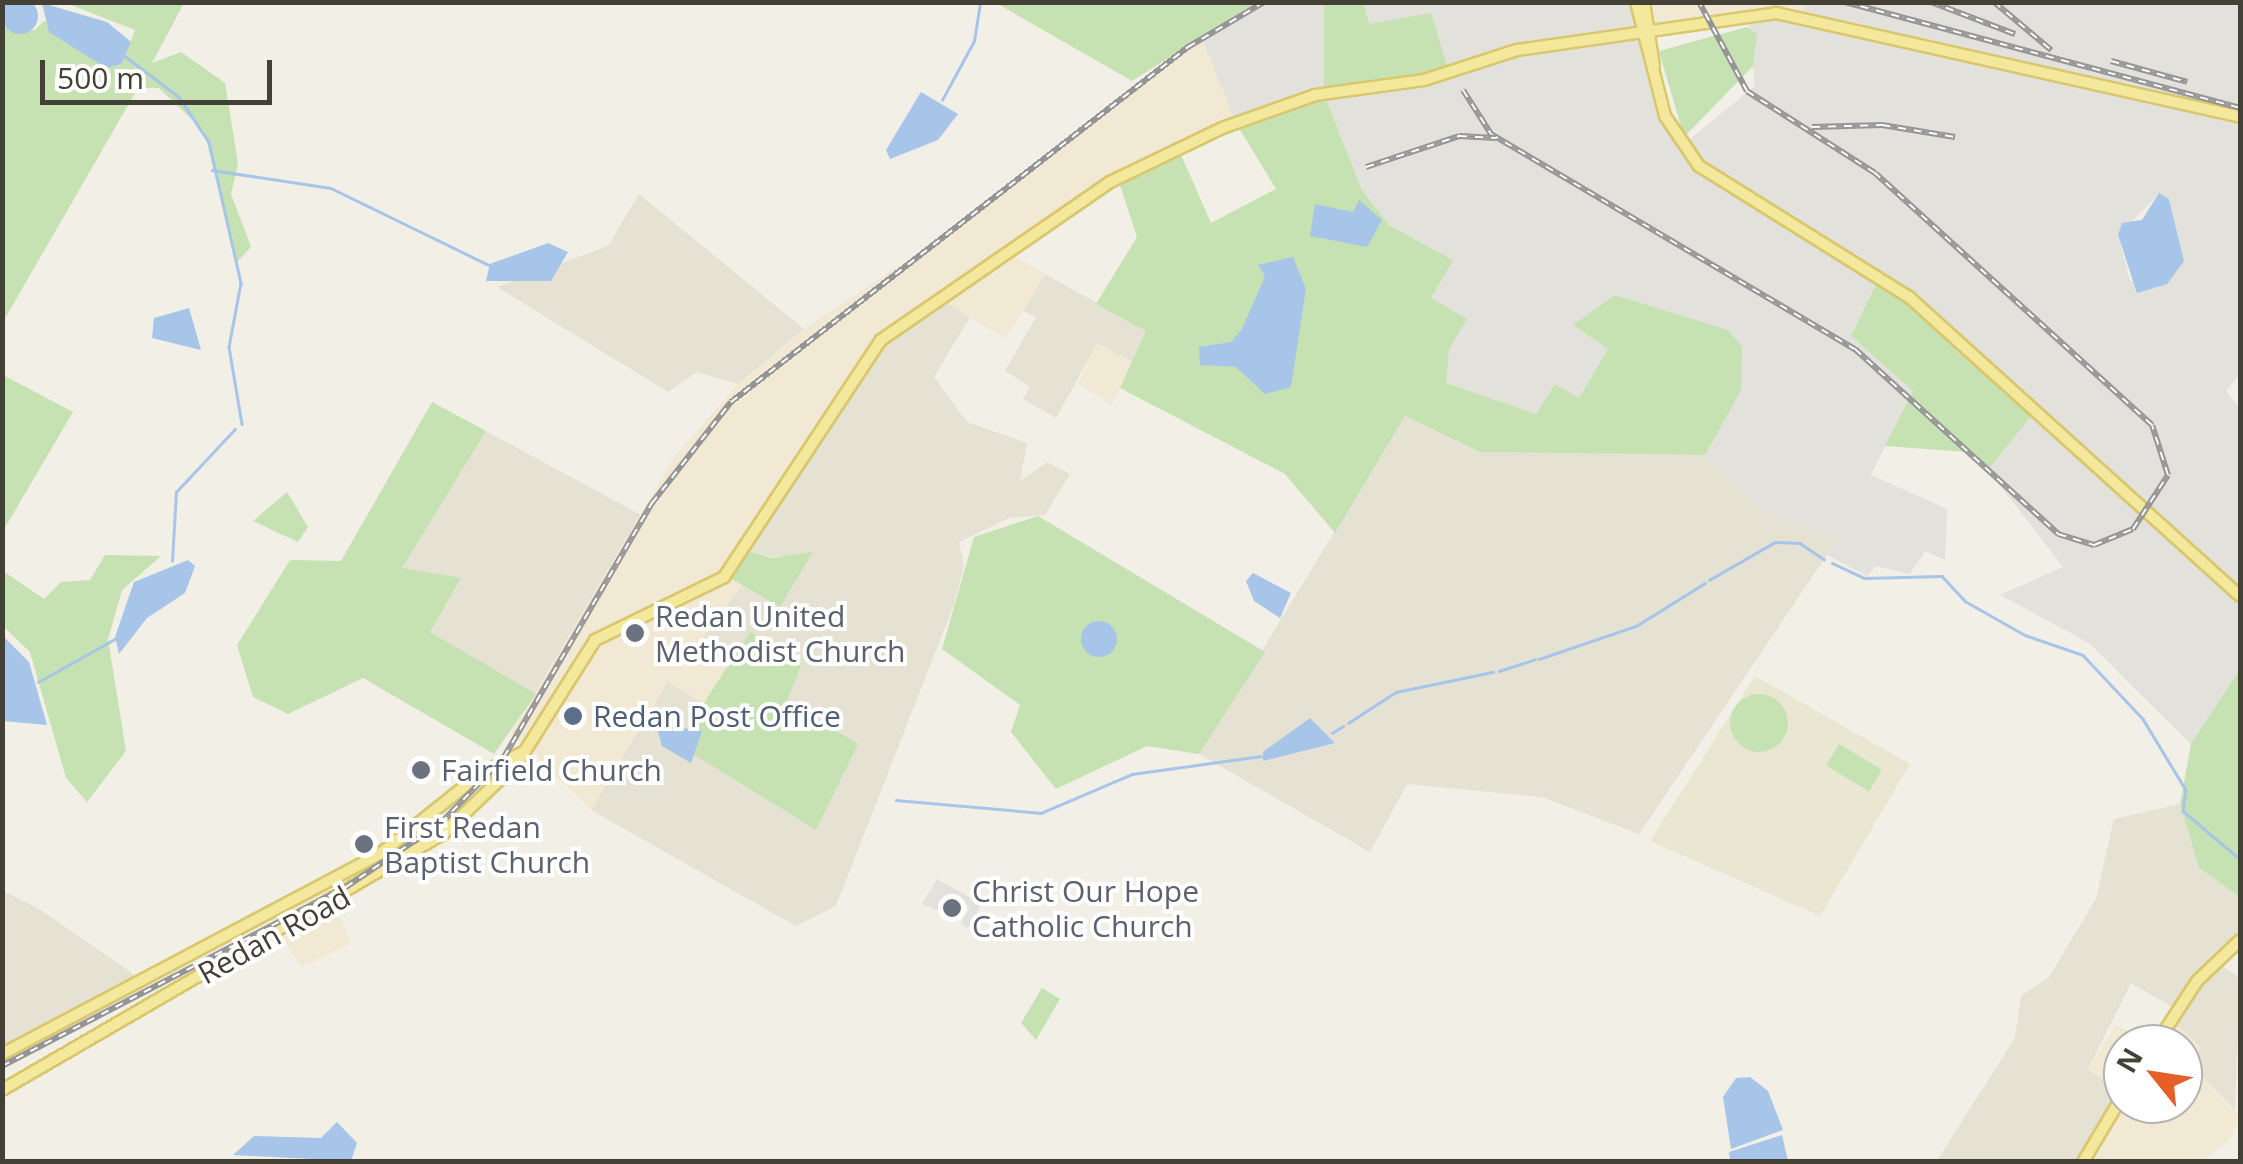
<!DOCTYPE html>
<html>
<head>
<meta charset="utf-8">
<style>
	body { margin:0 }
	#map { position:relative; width:2243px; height:1164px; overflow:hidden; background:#f1efe6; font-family:"Open Sans",sans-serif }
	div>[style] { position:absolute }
	.residential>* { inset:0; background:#e5e2d4 }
	.commercial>* { inset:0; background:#f1e9d3 }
	.industrial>* { inset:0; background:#e3e1db }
	.education>* { inset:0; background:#e9e6d1 }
	.green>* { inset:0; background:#c6e2b2; transform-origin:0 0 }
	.round { border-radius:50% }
	.parking>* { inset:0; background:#e2e1de }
	.water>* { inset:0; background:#a7c5e9 }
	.stream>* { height:2.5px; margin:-1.25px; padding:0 1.25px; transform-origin:1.25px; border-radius:1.25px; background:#a7c5e9 }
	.roads { filter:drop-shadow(2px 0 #d8c76d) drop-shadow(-2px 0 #d8c76d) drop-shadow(0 2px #d8c76d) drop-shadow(0 -2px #d8c76d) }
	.major>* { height:10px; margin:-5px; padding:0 5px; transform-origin:5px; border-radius:5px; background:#f4e89c }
	.rail>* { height:6px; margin-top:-3px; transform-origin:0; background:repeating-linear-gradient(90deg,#fff 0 8px,#959595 0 16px); box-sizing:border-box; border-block:2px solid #959595 }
	.dots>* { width:28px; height:28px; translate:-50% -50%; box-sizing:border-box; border:5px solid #fff; border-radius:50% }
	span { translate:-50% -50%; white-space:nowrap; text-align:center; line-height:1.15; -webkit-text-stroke:8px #fff; paint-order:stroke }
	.worship-label { font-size:30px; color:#5b616d }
	.left { translate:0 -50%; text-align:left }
	.service-label { font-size:30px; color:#4e5e75 }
	.street-label { font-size:30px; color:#434036 }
	.frame { position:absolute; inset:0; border:5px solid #434036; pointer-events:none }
	.north { position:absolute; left:2103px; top:1024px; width:100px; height:100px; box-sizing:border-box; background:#fff; border:2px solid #b4b3af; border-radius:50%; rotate:300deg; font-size:28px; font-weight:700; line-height:40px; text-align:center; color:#434036 }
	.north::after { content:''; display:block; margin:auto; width:35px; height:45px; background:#e56029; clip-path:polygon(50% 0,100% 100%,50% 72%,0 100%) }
	.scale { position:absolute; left:40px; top:60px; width:232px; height:45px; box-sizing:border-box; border:5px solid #434036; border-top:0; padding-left:12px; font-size:30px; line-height:35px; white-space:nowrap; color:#434036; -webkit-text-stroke:8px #fff; paint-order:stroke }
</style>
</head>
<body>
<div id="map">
	<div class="residential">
		<div style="clip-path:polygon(639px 194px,804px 329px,738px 384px,697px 372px,668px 392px,497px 287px,608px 246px)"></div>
		<div style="clip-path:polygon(1045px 274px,1147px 331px,1132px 362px,1097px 344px,1056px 418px,1023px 399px,1030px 387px,1005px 371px,1036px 317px,1023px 311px)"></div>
		<div style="clip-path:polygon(937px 297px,970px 317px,934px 377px,967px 422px,1027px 443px,1020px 481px,1047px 462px,1070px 474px,1045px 515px,1009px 518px,959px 542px,964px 567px,953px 607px,836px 906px,796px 926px,591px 810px,668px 681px,704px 703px,677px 743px,857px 744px,786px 701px,750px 632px,729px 665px,697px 646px,742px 585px,781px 606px,779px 558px,748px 551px,870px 352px)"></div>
		<div style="clip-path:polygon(1405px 416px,1480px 452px,1705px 455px,1765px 512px,1837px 540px,1639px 834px,1542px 797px,1407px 784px,1370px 852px,1199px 754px)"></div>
		<div style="clip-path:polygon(486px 431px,641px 515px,536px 694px,429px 632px,460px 578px,401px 569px)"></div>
		<div style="clip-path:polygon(2180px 804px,2199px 868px,2240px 897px,2240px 940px,2215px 960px,2240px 979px,2235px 1110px,2194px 1068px,2200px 1047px,2170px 1019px,2176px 1009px,2131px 983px,2088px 1069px,2123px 1092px,2083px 1161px,1936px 1162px,2015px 1038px,2021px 996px,2049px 977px,2096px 899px,2114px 819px)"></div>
		<div style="clip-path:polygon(3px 891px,41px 910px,136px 976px,3px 1048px)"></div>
	</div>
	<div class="commercial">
		<div style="clip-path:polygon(1647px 3px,1804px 3px,1806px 15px,1645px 27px)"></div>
		<div style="clip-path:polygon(1200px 34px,1236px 123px,1118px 179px,1010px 253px,1045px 274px,1005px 339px,937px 297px,870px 352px,728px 576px,742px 585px,697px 646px,729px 665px,704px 703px,667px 682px,591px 810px,511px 733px,675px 456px,738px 384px,804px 329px,936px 241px)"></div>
		<div style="clip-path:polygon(1097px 343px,1132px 362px,1112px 405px,1078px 384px)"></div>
		<div style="clip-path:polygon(324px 883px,351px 943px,301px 967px,268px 913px)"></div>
		<div style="clip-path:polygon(2170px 1019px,2200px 1047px,2194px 1068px,2240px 1116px,2230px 1140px,2202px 1161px,2083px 1162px,2123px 1104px,2183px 1104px,2183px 1044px,2154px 1044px)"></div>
		<div style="clip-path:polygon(2116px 1024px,2150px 1044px,2123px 1044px,2123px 1092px,2088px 1070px)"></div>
	</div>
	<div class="industrial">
		<div style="clip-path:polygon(evenodd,1255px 3px,1324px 3px,1324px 93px,1368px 24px,1364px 3px,1647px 3px,1661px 108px,1684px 144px,1755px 86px,1748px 17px,1805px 15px,1804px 3px,2240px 3px,2240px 374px,2226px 391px,2240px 408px,2240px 669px,2191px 744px,2089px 643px,2000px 595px,2063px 567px,1988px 470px,2037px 409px,1879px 276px,1851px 336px,1913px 391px,1871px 475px,1947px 509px,1945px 560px,1925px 551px,1910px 574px,1876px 566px,1867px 576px,1827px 555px,1837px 540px,1765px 512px,1705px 455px,1692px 319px,1615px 295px,1574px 325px,1608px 349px,1579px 398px,1555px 384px,1536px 414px,1446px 383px,1431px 298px,1452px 259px,1389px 225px,1362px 190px,1324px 94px,1236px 123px,1200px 34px,1255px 3px,2159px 194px,2169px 199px,2184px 261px,2154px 288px,2130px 281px,2118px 235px,2159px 194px)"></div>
	</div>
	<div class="education">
		<div style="clip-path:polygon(1755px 676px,1910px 764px,1820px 916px,1650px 841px)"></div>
	</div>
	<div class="green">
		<div style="clip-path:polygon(66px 3px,184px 3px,152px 63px,181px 52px,225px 83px,238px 163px,231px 194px,251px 247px,237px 262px,204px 131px,159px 88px,138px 88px,3px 322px,3px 28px,35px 30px,44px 21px,130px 43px,135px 30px)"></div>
		<div style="clip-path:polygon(996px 3px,1255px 3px,1132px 81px)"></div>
		<div style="clip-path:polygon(1324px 3px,1364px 3px,1369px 24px,1431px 13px,1449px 72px,1324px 94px,1362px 190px,1389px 225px,1453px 260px,1431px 298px,1467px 319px,1449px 349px,1446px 383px,1536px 414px,1555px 384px,1579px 398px,1608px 349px,1573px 325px,1615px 295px,1728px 330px,1742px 347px,1741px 390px,1705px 455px,1480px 452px,1405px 416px,1335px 533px,1285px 474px,1120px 388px,1146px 331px,1096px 304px,1137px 237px,1118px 179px,1178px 148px,1211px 223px,1276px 189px,1236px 123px,1324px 94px)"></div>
		<div style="clip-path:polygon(1747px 27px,1757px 34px,1753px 66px,1684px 137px,1659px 51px)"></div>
		<div style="clip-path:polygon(1880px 275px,2037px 409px,1988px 470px,1967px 452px,1885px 446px,1913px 391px,1851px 336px)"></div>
		<div style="clip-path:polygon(3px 375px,73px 412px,3px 531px)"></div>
		<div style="clip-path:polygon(432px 402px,486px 431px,402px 568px,461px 578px,430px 632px,536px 694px,494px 754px,363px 678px,288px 714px,253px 697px,237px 645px,290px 560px,341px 561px)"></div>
		<div style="clip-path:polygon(287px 492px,308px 527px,298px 542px,253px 521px)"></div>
		<div style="clip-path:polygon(1038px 516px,1265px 652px,1199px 754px,1147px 746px,1056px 789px,1011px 732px,1020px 705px,942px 649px,974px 537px)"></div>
		<div style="clip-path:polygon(748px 551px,773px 558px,813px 552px,780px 607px,728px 577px)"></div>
		<div style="clip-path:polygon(105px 555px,161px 556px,122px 590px,108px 639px,126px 751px,87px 802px,66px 778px,30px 652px,3px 626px,3px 571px,44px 599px,61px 582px,90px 580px)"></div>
		<div style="clip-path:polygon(750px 632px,802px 663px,787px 701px,858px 744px,816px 830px,677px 744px)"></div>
		<div style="clip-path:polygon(2240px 669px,2240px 897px,2199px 868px,2180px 804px,2191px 744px)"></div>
		<div class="round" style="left:1730px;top:694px;width:58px;height:58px"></div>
		<div style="left:1839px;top:744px;width:50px;height:25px;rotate:31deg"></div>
		<div style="clip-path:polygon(1042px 988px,1060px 999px,1036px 1040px,1021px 1023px)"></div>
	</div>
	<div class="parking">
		<div style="clip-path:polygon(937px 879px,982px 904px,967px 929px,961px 923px,970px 907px,949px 895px,939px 911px,922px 904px)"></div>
	</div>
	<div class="water">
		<div class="round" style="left:2px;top:-2px;width:36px;height:36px"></div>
		<div style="clip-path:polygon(42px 3px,107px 22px,131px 42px,121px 64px,106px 68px,49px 32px)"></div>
		<div style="clip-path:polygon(921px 92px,958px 114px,938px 140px,890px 159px,886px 150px)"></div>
		<div style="clip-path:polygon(2159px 193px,2169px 199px,2184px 261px,2167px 284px,2137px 293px,2118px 235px,2122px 223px,2142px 220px)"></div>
		<div style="clip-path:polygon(1359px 200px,1382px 220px,1367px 247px,1310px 236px,1315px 204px,1353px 212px)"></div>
		<div style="clip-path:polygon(548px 243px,568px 252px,551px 281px,486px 281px,490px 264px)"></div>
		<div style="clip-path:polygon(1293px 257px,1306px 289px,1291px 387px,1265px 394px,1236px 367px,1200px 365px,1199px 347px,1231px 342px,1242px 329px,1265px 276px,1258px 265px)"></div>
		<div style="clip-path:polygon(189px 308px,201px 350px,152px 338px,154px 318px)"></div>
		<div style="clip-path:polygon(188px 560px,195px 566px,185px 593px,147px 618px,119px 654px,115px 637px,134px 582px)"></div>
		<div style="clip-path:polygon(1253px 573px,1291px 593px,1280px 618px,1254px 601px,1246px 581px)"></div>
		<div class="round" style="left:1081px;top:621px;width:36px;height:36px"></div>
		<div style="clip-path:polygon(3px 636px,29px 662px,47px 725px,3px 721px)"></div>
		<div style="clip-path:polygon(1310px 718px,1335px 743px,1263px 761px,1263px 752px)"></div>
		<div style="clip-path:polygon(656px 724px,702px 731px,691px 763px,662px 746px)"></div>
		<div style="clip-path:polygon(1750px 1077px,1768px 1091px,1783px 1130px,1731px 1149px,1723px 1097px,1736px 1078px)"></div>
		<div style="clip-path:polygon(337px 1122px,357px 1143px,351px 1161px,233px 1155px,254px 1136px,321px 1138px)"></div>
		<div style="clip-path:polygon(1782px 1135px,1788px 1161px,1730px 1160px,1729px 1152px)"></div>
	</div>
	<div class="stream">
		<div style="left:125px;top:56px;width:68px;rotate:37.2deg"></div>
		<div style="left:179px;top:97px;width:54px;rotate:56.3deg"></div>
		<div style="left:209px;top:142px;width:145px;rotate:77.2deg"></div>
		<div style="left:241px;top:283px;width:65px;rotate:100.6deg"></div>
		<div style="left:229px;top:347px;width:78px;rotate:80.4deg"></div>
		<div style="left:942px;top:100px;width:67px;rotate:-61.5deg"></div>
		<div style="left:974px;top:41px;width:39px;rotate:-81deg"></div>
		<div style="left:212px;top:170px;width:120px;rotate:8.6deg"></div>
		<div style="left:331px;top:188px;width:176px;rotate:26deg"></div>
		<div style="left:172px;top:561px;width:69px;rotate:-86.7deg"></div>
		<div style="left:176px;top:492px;width:86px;rotate:-46.9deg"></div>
		<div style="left:1832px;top:563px;width:35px;rotate:25deg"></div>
		<div style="left:1864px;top:578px;width:78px;rotate:-1.5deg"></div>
		<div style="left:1942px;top:576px;width:34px;rotate:47deg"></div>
		<div style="left:1965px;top:601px;width:69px;rotate:29.5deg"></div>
		<div style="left:2025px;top:635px;width:61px;rotate:19deg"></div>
		<div style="left:2083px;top:655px;width:88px;rotate:46.8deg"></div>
		<div style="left:2143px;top:719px;width:83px;rotate:58.8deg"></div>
		<div style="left:2186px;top:790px;width:21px;rotate:98deg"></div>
		<div style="left:2183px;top:811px;width:75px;rotate:40.1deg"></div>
		<div style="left:1709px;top:580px;width:76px;rotate:-29.9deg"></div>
		<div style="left:1775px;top:542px;width:25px;rotate:2deg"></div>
		<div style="left:1800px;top:543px;width:29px;rotate:34deg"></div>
		<div style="left:1539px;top:659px;width:102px;rotate:-18.8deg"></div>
		<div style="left:1636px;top:626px;width:81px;rotate:-31.9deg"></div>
		<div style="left:1499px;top:671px;width:38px;rotate:-18deg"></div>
		<div style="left:38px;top:682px;width:88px;rotate:-29.2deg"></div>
		<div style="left:1348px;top:723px;width:57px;rotate:-32.9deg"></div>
		<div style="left:1396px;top:692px;width:99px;rotate:-11.7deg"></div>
		<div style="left:1332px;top:733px;width:13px;rotate:-32deg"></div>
		<div style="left:896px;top:800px;width:146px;rotate:5.1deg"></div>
		<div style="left:1041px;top:813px;width:99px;rotate:-23.2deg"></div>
		<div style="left:1132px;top:774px;width:130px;rotate:-7.9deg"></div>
	</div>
	<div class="roads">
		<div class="major">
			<div style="left:1636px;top:2px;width:118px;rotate:75.7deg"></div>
			<div style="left:1665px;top:116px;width:60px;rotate:55.8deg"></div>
			<div style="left:1699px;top:166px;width:248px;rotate:32deg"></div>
			<div style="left:1909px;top:297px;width:446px;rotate:42.1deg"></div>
			<div style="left:1644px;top:2px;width:65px;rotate:81.1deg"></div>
			<div style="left:2156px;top:1044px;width:75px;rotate:-56.9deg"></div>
			<div style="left:2197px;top:981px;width:59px;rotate:-43.6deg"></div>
			<div style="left:2px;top:1054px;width:428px;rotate:-27.9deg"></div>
			<div style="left:380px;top:854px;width:127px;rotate:-38.6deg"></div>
			<div style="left:479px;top:775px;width:50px;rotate:-27.6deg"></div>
			<div style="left:2px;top:1090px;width:510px;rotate:-30.14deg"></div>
			<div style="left:443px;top:834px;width:104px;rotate:-43.8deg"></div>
			<div style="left:518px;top:762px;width:144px;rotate:-57.7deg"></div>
			<div style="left:595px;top:640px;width:144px;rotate:-26deg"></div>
			<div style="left:724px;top:577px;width:284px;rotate:-56.5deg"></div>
			<div style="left:881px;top:340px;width:278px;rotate:-34.6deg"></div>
			<div style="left:1110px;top:182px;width:124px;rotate:-25.7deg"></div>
			<div style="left:1222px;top:128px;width:99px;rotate:-19.5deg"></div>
			<div style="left:1315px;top:95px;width:110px;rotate:-7.8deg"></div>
			<div style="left:1424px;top:80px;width:98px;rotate:-17.9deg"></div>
			<div style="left:1517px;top:50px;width:262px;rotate:-8.1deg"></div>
			<div style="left:1776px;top:13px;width:476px;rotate:12.6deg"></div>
			<div style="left:2083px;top:1162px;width:78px;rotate:-59.2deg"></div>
		</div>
	</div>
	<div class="rail">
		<div style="left:1845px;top:2px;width:409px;rotate:15deg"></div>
		<div style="left:1931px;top:2px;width:90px;rotate:20.9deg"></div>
		<div style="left:1994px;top:2px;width:75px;rotate:40.1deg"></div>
		<div style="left:2111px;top:61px;width:79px;rotate:15.4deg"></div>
		<div style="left:1463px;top:90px;width:52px;rotate:57.5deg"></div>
		<div style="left:1491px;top:134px;width:423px;rotate:30.6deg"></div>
		<div style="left:1855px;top:349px;width:275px;rotate:42.3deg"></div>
		<div style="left:2058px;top:534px;width:38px;rotate:17deg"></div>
		<div style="left:2094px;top:545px;width:42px;rotate:-22.3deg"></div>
		<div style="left:2133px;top:529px;width:64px;rotate:-57.1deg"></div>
		<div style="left:2168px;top:475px;width:52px;rotate:-107.7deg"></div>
		<div style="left:2152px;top:425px;width:374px;rotate:-137.7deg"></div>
		<div style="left:1875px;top:173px;width:152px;rotate:-147.4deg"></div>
		<div style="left:1747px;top:91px;width:101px;rotate:-118.3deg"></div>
		<div style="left:1812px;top:127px;width:70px;rotate:-1.6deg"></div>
		<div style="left:1882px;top:125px;width:74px;rotate:9.3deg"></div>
		<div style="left:1366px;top:167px;width:98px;rotate:-18.4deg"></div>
		<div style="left:1459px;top:136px;width:37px;rotate:3deg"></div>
		<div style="left:2px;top:1066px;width:388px;rotate:-27.5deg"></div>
		<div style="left:346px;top:887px;width:115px;rotate:-34deg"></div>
		<div style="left:441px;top:823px;width:91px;rotate:-46.3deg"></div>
		<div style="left:504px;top:757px;width:294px;rotate:-59.8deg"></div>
		<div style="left:652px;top:503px;width:128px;rotate:-52deg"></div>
		<div style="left:731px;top:402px;width:579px;rotate:-37.84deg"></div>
		<div style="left:1188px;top:47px;width:88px;rotate:-30.6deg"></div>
	</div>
	<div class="dots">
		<div style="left:635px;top:633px;background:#6b7280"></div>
		<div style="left:573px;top:716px;background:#5c6f8a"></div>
		<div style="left:421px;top:770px;background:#6b7280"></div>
		<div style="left:364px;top:844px;background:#6b7280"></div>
		<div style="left:952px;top:908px;background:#6b7280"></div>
	</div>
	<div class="worship-label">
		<span class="left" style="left:655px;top:633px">Redan United<br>Methodist Church</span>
		<span class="left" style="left:441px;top:770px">Fairfield Church</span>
		<span class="left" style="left:384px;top:844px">First Redan<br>Baptist Church</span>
		<span class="left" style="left:972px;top:908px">Christ Our Hope<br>Catholic Church</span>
	</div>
	<div class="service-label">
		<span class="left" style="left:593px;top:716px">Redan Post Office</span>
	</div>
	<div class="street-label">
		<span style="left:274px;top:935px;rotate:-29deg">Redan Road</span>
	</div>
	<div class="frame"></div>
	<div class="north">N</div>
	<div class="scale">500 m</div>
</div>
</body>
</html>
